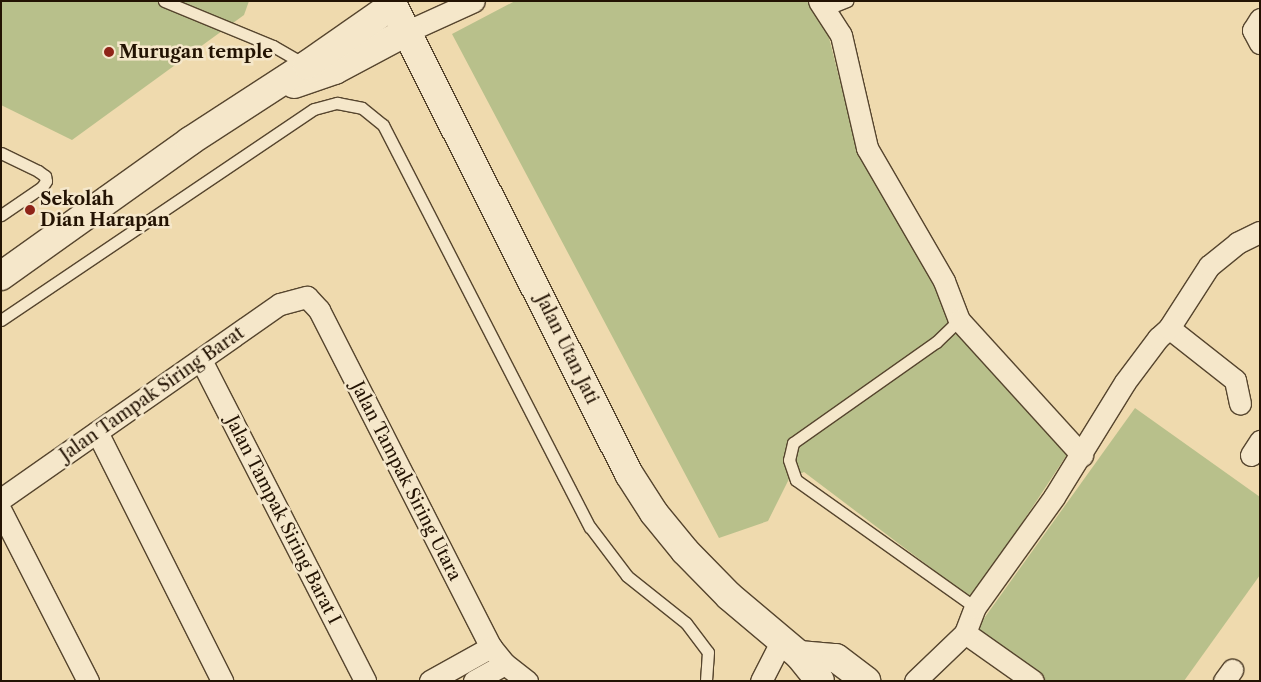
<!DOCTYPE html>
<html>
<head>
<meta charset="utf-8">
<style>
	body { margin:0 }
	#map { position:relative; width:1261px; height:682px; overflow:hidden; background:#efdaae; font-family:"Libre Caslon Text",serif }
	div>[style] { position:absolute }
	.green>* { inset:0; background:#b8c08b }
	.roads { filter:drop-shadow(1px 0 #56452e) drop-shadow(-1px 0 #56452e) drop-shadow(0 1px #56452e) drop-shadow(0 -1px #56452e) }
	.service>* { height:11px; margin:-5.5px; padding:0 5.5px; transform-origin:5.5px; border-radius:5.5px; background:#f5e7ca }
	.minor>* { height:21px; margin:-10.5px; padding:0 10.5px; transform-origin:10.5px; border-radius:10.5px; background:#f5e7ca }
	.tertiary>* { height:28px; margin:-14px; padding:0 14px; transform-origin:14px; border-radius:14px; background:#f5e7ca }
	.secondary>* { height:28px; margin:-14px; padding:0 14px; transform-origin:14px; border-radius:14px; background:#f5e7ca }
	.dots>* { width:14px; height:14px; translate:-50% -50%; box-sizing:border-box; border:2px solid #f5e7ca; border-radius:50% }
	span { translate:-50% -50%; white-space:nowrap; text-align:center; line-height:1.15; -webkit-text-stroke:5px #f5e7ca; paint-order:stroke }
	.poi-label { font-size:18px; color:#231303; font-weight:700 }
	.left { translate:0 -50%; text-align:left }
	.street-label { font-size:18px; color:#231303 }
	.frame { position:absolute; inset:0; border:2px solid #231303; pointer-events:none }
</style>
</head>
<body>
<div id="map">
	<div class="green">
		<div style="clip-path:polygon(1px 1px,249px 1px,244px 15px,72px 140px,1px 105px)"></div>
		<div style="clip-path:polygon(515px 1px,811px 1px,824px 18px,857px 148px,969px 328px,1074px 444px,972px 599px,804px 472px,789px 479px,768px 521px,719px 538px,452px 34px)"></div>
		<div style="clip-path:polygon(1135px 408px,1260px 497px,1260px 575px,1184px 681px,1045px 681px,975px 631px)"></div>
	</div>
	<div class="roads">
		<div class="service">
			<div style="left:164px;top:1px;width:118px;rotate:22.4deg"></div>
			<div style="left:273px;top:46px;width:38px;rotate:30deg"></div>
			<div style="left:825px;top:10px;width:24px;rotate:-22deg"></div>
			<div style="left:1px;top:153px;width:41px;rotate:25.9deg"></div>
			<div style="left:38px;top:171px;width:9px;rotate:36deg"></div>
			<div style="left:45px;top:176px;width:5px;rotate:79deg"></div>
			<div style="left:46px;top:181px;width:7px;rotate:124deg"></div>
			<div style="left:42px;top:187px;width:50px;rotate:145.7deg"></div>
			<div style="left:1px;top:320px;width:377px;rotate:-34deg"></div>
			<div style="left:314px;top:109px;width:24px;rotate:-15deg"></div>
			<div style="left:337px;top:103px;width:25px;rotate:11deg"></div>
			<div style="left:362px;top:108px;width:27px;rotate:39deg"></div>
			<div style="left:383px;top:125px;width:452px;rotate:62.8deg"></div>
			<div style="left:590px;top:527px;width:61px;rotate:52.9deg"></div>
			<div style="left:627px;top:576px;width:75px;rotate:38.5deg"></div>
			<div style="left:686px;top:623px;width:36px;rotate:53deg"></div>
			<div style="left:708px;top:652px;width:29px;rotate:94deg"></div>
			<div style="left:959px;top:320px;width:32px;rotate:136deg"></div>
			<div style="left:936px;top:342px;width:175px;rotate:144.8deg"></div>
			<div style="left:793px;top:443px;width:17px;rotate:103deg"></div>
			<div style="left:789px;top:460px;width:21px;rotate:71deg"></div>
			<div style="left:796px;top:480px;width:219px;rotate:35.4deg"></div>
		</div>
		<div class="minor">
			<div style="left:819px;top:1px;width:40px;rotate:57.1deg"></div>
			<div style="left:841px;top:35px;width:116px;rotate:77deg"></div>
			<div style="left:867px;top:148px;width:154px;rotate:59.9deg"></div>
			<div style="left:944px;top:281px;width:42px;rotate:69deg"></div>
			<div style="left:959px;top:320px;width:183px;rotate:47.7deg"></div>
			<div style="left:1260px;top:19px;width:13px;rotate:122deg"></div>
			<div style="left:1253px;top:30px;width:15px;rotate:62deg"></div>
			<div style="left:408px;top:31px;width:72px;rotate:-24.4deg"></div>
			<div style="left:1169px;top:328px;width:84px;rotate:38.2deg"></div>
			<div style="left:1235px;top:380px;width:24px;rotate:78deg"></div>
			<div style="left:201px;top:360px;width:360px;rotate:62.9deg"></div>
			<div style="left:97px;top:432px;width:279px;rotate:63.3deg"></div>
			<div style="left:1251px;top:455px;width:17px;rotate:-57deg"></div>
			<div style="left:1px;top:499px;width:340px;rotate:-35deg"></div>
			<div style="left:280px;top:304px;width:28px;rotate:-15deg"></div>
			<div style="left:307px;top:297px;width:18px;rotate:47deg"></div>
			<div style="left:319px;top:310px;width:378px;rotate:63deg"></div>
			<div style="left:491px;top:647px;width:22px;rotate:51deg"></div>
			<div style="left:505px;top:664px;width:28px;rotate:38deg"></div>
			<div style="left:1px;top:511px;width:191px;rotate:62.9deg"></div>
			<div style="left:965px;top:633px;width:83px;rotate:35.2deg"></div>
			<div style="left:430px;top:681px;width:70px;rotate:-29.1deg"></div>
			<div style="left:474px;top:681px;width:35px;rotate:-29deg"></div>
			<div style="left:761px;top:681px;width:46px;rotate:-62.9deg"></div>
			<div style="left:915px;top:681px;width:69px;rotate:-43.8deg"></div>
			<div style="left:965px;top:633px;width:28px;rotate:-69deg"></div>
			<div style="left:975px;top:607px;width:135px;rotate:-54.3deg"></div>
			<div style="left:1054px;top:497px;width:135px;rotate:-58.3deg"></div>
			<div style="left:1125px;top:382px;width:55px;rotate:-53.1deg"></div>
			<div style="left:1158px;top:338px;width:15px;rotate:-42deg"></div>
			<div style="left:1169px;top:328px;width:74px;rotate:-57.2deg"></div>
			<div style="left:1209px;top:266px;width:36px;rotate:-39deg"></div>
			<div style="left:1237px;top:243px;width:25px;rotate:-26deg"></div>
			<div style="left:1224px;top:681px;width:14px;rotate:-54deg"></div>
		</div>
		<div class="tertiary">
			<div style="left:294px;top:84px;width:43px;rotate:-18.9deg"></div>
			<div style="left:335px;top:70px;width:83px;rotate:-28.1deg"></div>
			<div style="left:1px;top:276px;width:232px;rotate:-35.5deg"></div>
			<div style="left:190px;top:141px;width:140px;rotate:-33deg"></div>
			<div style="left:307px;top:65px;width:105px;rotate:-34.9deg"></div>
		</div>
		<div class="secondary">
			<div style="left:391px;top:1px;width:530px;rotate:63.29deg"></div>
			<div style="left:629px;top:474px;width:46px;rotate:57.3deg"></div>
			<div style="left:654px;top:513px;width:49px;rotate:50.8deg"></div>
			<div style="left:685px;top:551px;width:63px;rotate:45.6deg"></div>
			<div style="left:729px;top:596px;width:92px;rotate:40.1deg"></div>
			<div style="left:799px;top:655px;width:33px;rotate:51deg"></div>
			<div style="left:799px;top:655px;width:37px;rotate:5deg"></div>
			<div style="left:836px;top:658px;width:38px;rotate:37deg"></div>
		</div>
	</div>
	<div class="dots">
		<div style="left:109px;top:52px;background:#8f2418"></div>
		<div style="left:30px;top:210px;background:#8f2418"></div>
	</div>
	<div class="poi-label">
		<span class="left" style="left:119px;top:52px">Murugan temple</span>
		<span class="left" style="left:40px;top:210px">Sekolah<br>Dian Harapan</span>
	</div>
	<div class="street-label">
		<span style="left:567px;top:349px;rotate:64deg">Jalan Utan Jati</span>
		<span style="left:152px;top:394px;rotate:-35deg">Jalan Tampak Siring Barat</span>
		<span style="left:406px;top:481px;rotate:63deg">Jalan Tampak Siring Utara</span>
		<span style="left:283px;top:520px;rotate:63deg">Jalan Tampak Siring Barat I</span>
	</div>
	<div class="frame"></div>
</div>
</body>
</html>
